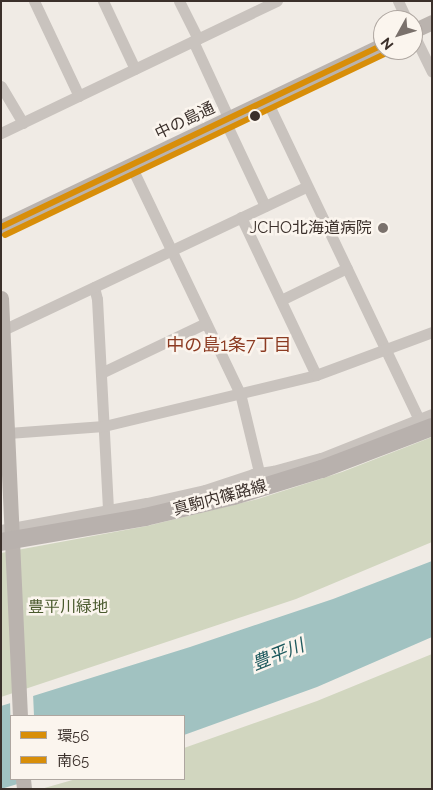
<!DOCTYPE html>
<html>
<head>
<meta charset="utf-8">
<style>
	body { margin:0 }
	#map { position:relative; width:433px; height:790px; overflow:hidden; background:#f0ebe5; font-family:Raleway,"Noto Sans JP",sans-serif }
	div>[style] { position:absolute }
	.green>* { inset:0; background:#d1d6bf }
	.water>* { inset:0; background:#a1c2c1 }
	.pier>* { inset:0; background:#f0ebe5 }
	.street>* { height:11px; margin:-5.5px; padding:0 5.5px; transform-origin:5.5px; border-radius:5.5px; background:#c9c3be }
	.secondary>* { height:15px; margin:-7.5px; padding:0 7.5px; transform-origin:7.5px; border-radius:7.5px; background:#bab3ae }
	.primary>* { height:18px; margin:-9px; padding:0 9px; transform-origin:9px; border-radius:9px; background:#b8b1ad }
	.bus-1>* { height:6px; margin:-3px; padding:0 3px; transform-origin:3px; border-radius:3px; background:#d88e09 }
	.bus-2>* { height:6px; margin:-3px; padding:0 3px; transform-origin:3px; border-radius:3px; background:#d88e09 }
	.dots>* { width:14px; height:14px; translate:-50% -50%; box-sizing:border-box; border:2px solid #fbf5ee; border-radius:50% }
	span { translate:-50% -50%; white-space:nowrap; text-align:center; line-height:1.15; -webkit-text-stroke:5px #fbf5ee; paint-order:stroke }
	.street-label { font-size:16px; color:#3b302b }
	.poi-label { font-size:16px; color:#3b302b }
	.right { translate:-100% -50%; text-align:right }
	.park-label { font-size:16px; color:#4a5a2e }
	.neighbourhood-label { font-size:18px; color:#8c3b22 }
	.water-label { font-size:18px; color:#1f5a5e; font-style:italic }
	.frame { position:absolute; inset:0; border:2px solid #3b302b; pointer-events:none }
	.legend { position:absolute; left:10px; top:715px; width:175px; height:65px; box-sizing:border-box; background:#fbf5ee; border:1px solid #aea6a0; margin:0; padding:6px 9px; list-style:none; font-size:15px; color:#3b302b }
	.legend li { display:flex; align-items:center; gap:10px; height:25px }
	.legend b { width:25px; border:1px solid #aea6a0 }
	.north { position:absolute; left:373px; top:10px; width:50px; height:50px; box-sizing:border-box; background:#fbf5ee; border:1px solid #aea6a0; border-radius:50%; rotate:231deg; font-size:14px; font-weight:700; line-height:20px; text-align:center; color:#3b302b }
	.north::after { content:''; display:block; margin:auto; width:18px; height:22px; background:#7a716c; clip-path:polygon(50% 0,100% 100%,50% 72%,0 100%) }
</style>
</head>
<body>
<div id="map">
	<div class="green">
		<div style="clip-path:polygon(432px 437px,432px 542px,296px 599px,1px 697px,1px 553px,147px 526px,258px 499px,342px 472px)"></div>
		<div style="clip-path:polygon(432px 654px,432px 789px,41px 789px,76px 779px,184px 779px,184px 748px,317px 701px)"></div>
	</div>
	<div class="water">
		<div style="clip-path:polygon(432px 561px,432px 637px,317px 687px,184px 735px,184px 716px,11px 716px,11px 779px,34px 779px,1px 789px,1px 706px,190px 647px,333px 599px)"></div>
	</div>
	<div class="pier">
		<div style="clip-path:polygon(33px 693px,34px 716px,11px 716px,11px 736px,10px 701px)"></div>
	</div>
	<div class="street">
		<div style="left:34px;top:1px;width:105px;rotate:64.7deg"></div>
		<div style="left:103px;top:1px;width:75px;rotate:64.8deg"></div>
		<div style="left:179px;top:1px;width:42px;rotate:63.4deg"></div>
		<div style="left:398px;top:1px;width:21px;rotate:65deg"></div>
		<div style="left:413px;top:33px;width:43px;rotate:64deg"></div>
		<div style="left:193px;top:41px;width:86px;rotate:65.2deg"></div>
		<div style="left:1px;top:86px;width:43px;rotate:59.3deg"></div>
		<div style="left:267px;top:101px;width:352px;rotate:64.5deg"></div>
		<div style="left:225px;top:121px;width:94px;rotate:64.8deg"></div>
		<div style="left:1px;top:133px;width:306px;rotate:-25.6deg"></div>
		<div style="left:131px;top:166px;width:252px;rotate:64.4deg"></div>
		<div style="left:240px;top:393px;width:81px;rotate:76.5deg"></div>
		<div style="left:241px;top:217px;width:175px;rotate:64.6deg"></div>
		<div style="left:94px;top:287px;width:12px;rotate:76deg"></div>
		<div style="left:97px;top:299px;width:211px;rotate:87deg"></div>
		<div style="left:281px;top:300px;width:73px;rotate:-25.9deg"></div>
		<div style="left:3px;top:330px;width:336px;rotate:-25.3deg"></div>
		<div style="left:101px;top:373px;width:116px;rotate:-25.5deg"></div>
		<div style="left:8px;top:433px;width:96px;rotate:-4.2deg"></div>
		<div style="left:104px;top:426px;width:218px;rotate:-13.5deg"></div>
		<div style="left:316px;top:375px;width:124px;rotate:-20.3deg"></div>
		<div style="left:1px;top:530px;width:148px;rotate:-10.5deg"></div>
		<div style="left:147px;top:503px;width:59px;rotate:-12.6deg"></div>
		<div style="left:205px;top:490px;width:51px;rotate:-18.4deg"></div>
		<div style="left:253px;top:474px;width:20px;rotate:-9deg"></div>
		<div style="left:273px;top:471px;width:50px;rotate:-15.2deg"></div>
		<div style="left:321px;top:458px;width:119px;rotate:-21.6deg"></div>
	</div>
	<div class="secondary">
		<div style="left:413px;top:31px;width:21px;rotate:-25deg"></div>
		<div style="left:1px;top:227px;width:423px;rotate:-25.5deg"></div>
		<div style="left:1px;top:298px;width:418px;rotate:87.4deg"></div>
		<div style="left:23px;top:779px;width:10px;rotate:84deg"></div>
	</div>
	<div class="primary">
		<div style="left:1px;top:542px;width:146px;rotate:-9.8deg"></div>
		<div style="left:145px;top:517px;width:91px;rotate:-13.3deg"></div>
		<div style="left:234px;top:496px;width:92px;rotate:-17.1deg"></div>
		<div style="left:322px;top:469px;width:118px;rotate:-20.9deg"></div>
	</div>
	<div class="bus-1">
		<div style="left:1px;top:227px;width:423px;rotate:-25.5deg"></div>
	</div>
	<div class="bus-2">
		<div style="left:5px;top:235px;width:423px;rotate:-25.5deg"></div>
	</div>
	<div class="dots">
		<div style="left:255px;top:116px;background:#3b302b"></div>
		<div style="left:383px;top:228px;background:#7a716c"></div>
	</div>
	<div class="street-label">
		<span style="left:185px;top:121px;rotate:-26deg">中の島通</span>
		<span style="left:220px;top:498px;rotate:-15deg">真駒内篠路線</span>
	</div>
	<div class="poi-label">
		<span class="right" style="left:372px;top:228px">JCHO北海道病院</span>
	</div>
	<div class="park-label">
		<span style="left:68px;top:607px">豊平川緑地</span>
	</div>
	<div class="neighbourhood-label">
		<span style="left:229px;top:345px">中の島1条7丁目</span>
	</div>
	<div class="water-label">
		<span style="left:278px;top:655px;rotate:-22deg">豊平川</span>
	</div>
	<div class="frame"></div>
	<ul class="legend">
	<li><b style="height:6px;background:#d88e09"></b>環56</li>
	<li><b style="height:6px;background:#d88e09"></b>南65</li>
	</ul>
	<div class="north">N</div>
</div>
</body>
</html>
